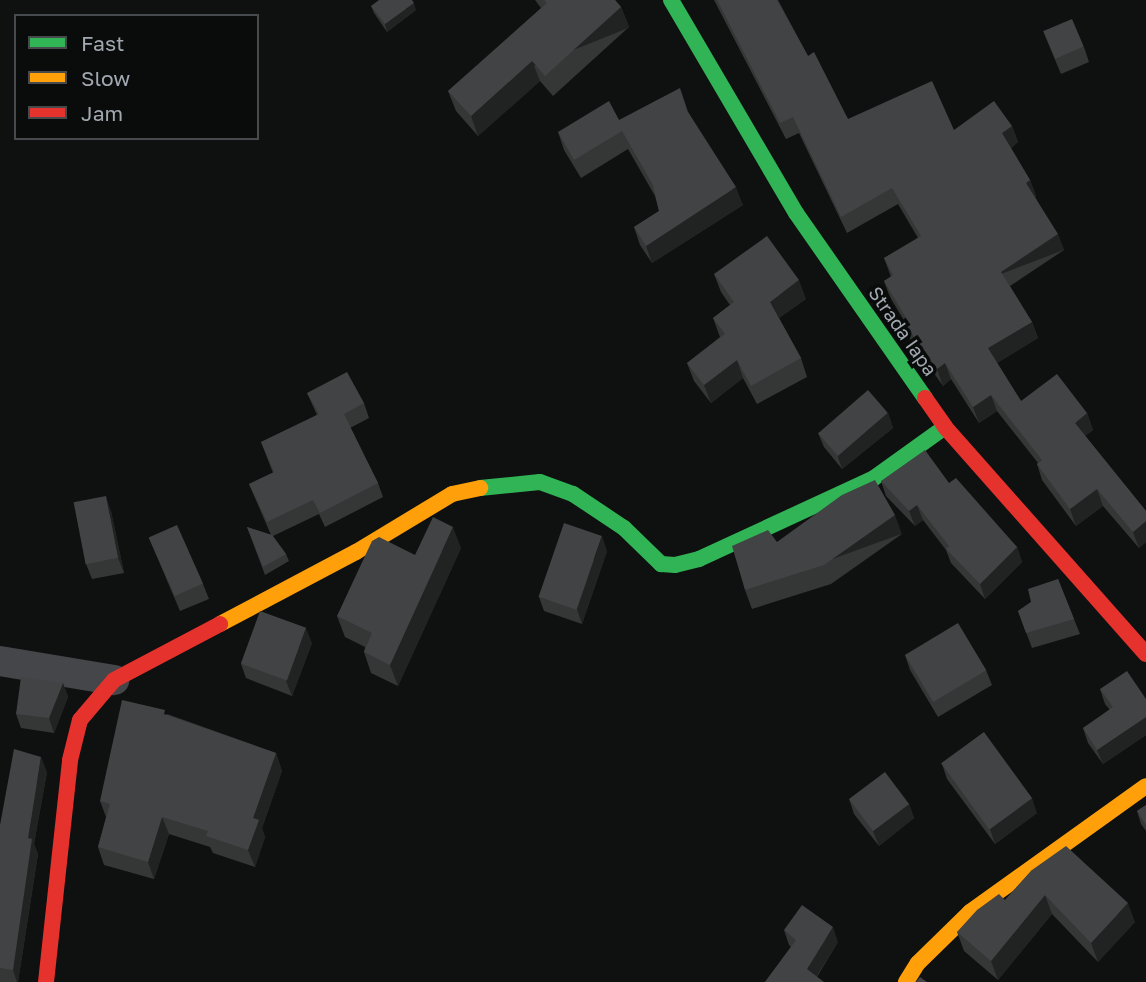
<!DOCTYPE html>
<html>
<head>
<meta charset="utf-8">
<style>
	body { margin:0 }
	#map { position:relative; width:1146px; height:982px; overflow:hidden; background:#0f1010; font-family:"Golos Text",sans-serif }
	div>[style] { position:absolute }
	.street>* { height:30px; margin:-15px; padding:0 15px; transform-origin:15px; border-radius:15px; background:#444649 }
	.fast>* { height:16px; margin:-8px; padding:0 8px; transform-origin:8px; border-radius:8px; background:#30b455 }
	.slow>* { height:16px; margin:-8px; padding:0 8px; transform-origin:8px; border-radius:8px; background:#ff9f0a }
	.jam>* { height:16px; margin:-8px; padding:0 8px; transform-origin:8px; border-radius:8px; background:#e5322d }
	.wall>* { inset:0; background:#353737 }
	.shaded-wall>* { inset:0; background:#212222; transform-origin:0 0 }
	.building>* { inset:0; background:#414344; transform-origin:0 0 }
	span { translate:-50% -50%; white-space:nowrap; text-align:center; line-height:1.15; -webkit-text-stroke:7px #0a0b0b; paint-order:stroke }
	.street-label { font-size:19px; color:#a2a8b0 }
	.legend { position:absolute; left:14px; top:14px; width:245px; height:126px; box-sizing:border-box; background:#0a0b0b; border:2px solid #474a4d; margin:0; padding:9px 12px; list-style:none; font-size:21px; color:#a2a8b0 }
	.legend li { display:flex; align-items:center; gap:14px; height:35px }
	.legend b { width:35px; border:2px solid #474a4d }
</style>
</head>
<body>
<div id="map">
	<div class="street">
		<div style="left:0;top:661px;width:116px;rotate:9.5deg"></div>
	</div>
	<div class="fast">
		<div style="left:671px;top:0;width:247px;rotate:59.6deg"></div>
		<div style="left:796px;top:213px;width:226px;rotate:55.1deg"></div>
		<div style="left:480px;top:488px;width:60px;rotate:-5.7deg"></div>
		<div style="left:540px;top:482px;width:35px;rotate:20deg"></div>
		<div style="left:573px;top:494px;width:61px;rotate:33.7deg"></div>
		<div style="left:624px;top:528px;width:52px;rotate:44.2deg"></div>
		<div style="left:661px;top:564px;width:14px;rotate:4deg"></div>
		<div style="left:675px;top:565px;width:25px;rotate:-14deg"></div>
		<div style="left:699px;top:559px;width:193px;rotate:-24.8deg"></div>
		<div style="left:874px;top:478px;width:87px;rotate:-35.7deg"></div>
	</div>
	<div class="slow">
		<div style="left:220px;top:624px;width:154px;rotate:-27.9deg"></div>
		<div style="left:356px;top:552px;width:112px;rotate:-31.1deg"></div>
		<div style="left:452px;top:494px;width:29px;rotate:-12deg"></div>
		<div style="left:906px;top:982px;width:22px;rotate:-58deg"></div>
		<div style="left:918px;top:963px;width:73px;rotate:-44.4deg"></div>
		<div style="left:970px;top:912px;width:216px;rotate:-35.6deg"></div>
	</div>
	<div class="jam">
		<div style="left:925px;top:398px;width:35px;rotate:55deg"></div>
		<div style="left:945px;top:427px;width:303px;rotate:48.5deg"></div>
		<div style="left:46px;top:982px;width:223px;rotate:-83.8deg"></div>
		<div style="left:70px;top:760px;width:41px;rotate:-76deg"></div>
		<div style="left:80px;top:720px;width:52px;rotate:-49.6deg"></div>
		<div style="left:114px;top:680px;width:120px;rotate:-27.8deg"></div>
	</div>
	<div class="wall">
		<div style="clip-path:polygon(535px 0,615px 0,621px 7px,629px 27px,553px 96px,540px 81px,478px 136px,456px 111px,448px 91px,541px 8px)"></div>
		<div style="clip-path:polygon(714px 0,778px 0,808px 56px,848px 119px,954px 130px,1012px 126px,1018px 142px,1011px 148px,1030px 180px,1036px 196px,1035px 197px,1064px 250px,1010px 286px,1032px 322px,1038px 338px,997px 363px,1021px 401px,1087px 413px,1093px 430px,1085px 436px,1146px 511px,1146px 542px,1139px 548px,1103px 506px,1076px 526px,1042px 480px,1037px 464px,1038px 463px,997px 411px,979px 423px,951px 379px,943px 386px,910px 339px,905px 322px,890px 297px,884px 281px,891px 277px,884px 258px,918px 238px,898px 204px,847px 233px,799px 133px,786px 139px)"></div>
		<div style="clip-path:polygon(371px 6px,416px 10px,387px 32px,374px 13px)"></div>
		<div style="clip-path:polygon(1043px 31px,1084px 47px,1089px 62px,1061px 74px)"></div>
		<div style="clip-path:polygon(688px 112px,743px 205px,652px 263px,640px 245px,634px 227px,659px 211px,655px 196px,628px 149px,581px 178px,564px 150px,558px 132px,619px 120px)"></div>
		<div style="clip-path:polygon(714px 274px,806px 299px,779px 318px,801px 358px,807px 377px,757px 404px,743px 378px,711px 403px,694px 381px,687px 363px,720px 337px,713px 318px,730px 305px,721px 292px)"></div>
		<div style="clip-path:polygon(307px 393px,364px 403px,369px 418px,350px 428px,378px 483px,383px 497px,325px 527px,319px 514px,273px 536px,286px 554px,289px 561px,265px 575px,247px 527px,271px 535px,249px 484px,273px 473px,261px 442px,317px 415px)"></div>
		<div style="clip-path:polygon(888px 413px,893px 428px,842px 469px,824px 447px,818px 433px)"></div>
		<div style="clip-path:polygon(881px 481px,949px 483px,1017px 547px,1022px 562px,985px 599px,951px 563px,946px 550px,923px 520px,915px 526px,886px 496px)"></div>
		<div style="clip-path:polygon(111px 511px,124px 573px,92px 579px,86px 564px)"></div>
		<div style="clip-path:polygon(902px 534px,831px 584px,752px 609px,745px 590px,777px 542px)"></div>
		<div style="clip-path:polygon(149px 538px,203px 584px,209px 599px,180px 611px)"></div>
		<div style="clip-path:polygon(461px 548px,398px 686px,371px 673px,364px 652px,365px 647px,345px 637px,337px 616px,415px 555px)"></div>
		<div style="clip-path:polygon(607px 551px,582px 624px,544px 611px,539px 597px)"></div>
		<div style="clip-path:polygon(1058px 579px,1080px 634px,1032px 648px,1018px 611px,1031px 602px)"></div>
		<div style="clip-path:polygon(312px 643px,292px 696px,246px 678px,241px 664px)"></div>
		<div style="clip-path:polygon(905px 655px,986px 670px,992px 685px,938px 717px,910px 670px)"></div>
		<div style="clip-path:polygon(63px 683px,68px 697px,54px 733px,21px 728px,16px 714px)"></div>
		<div style="clip-path:polygon(1100px 689px,1146px 699px,1146px 735px,1103px 764px,1088px 743px,1083px 728px,1110px 710px,1105px 704px)"></div>
		<div style="clip-path:polygon(167px 714px,276px 753px,282px 771px,262px 828px,265px 837px,255px 867px,213px 853px,210px 847px,169px 834px,154px 879px,104px 865px,98px 847px,106px 817px,100px 801px)"></div>
		<div style="clip-path:polygon(942px 764px,1037px 813px,995px 844px,947px 779px)"></div>
		<div style="clip-path:polygon(47px 772px,34px 844px,38px 854px,18px 982px,0 982px,0 825px)"></div>
		<div style="clip-path:polygon(849px 799px,909px 804px,914px 818px,879px 846px,854px 814px)"></div>
		<div style="clip-path:polygon(1146px 805px,1146px 831px,1141px 824px,1137px 811px)"></div>
		<div style="clip-path:polygon(1032px 870px,1135px 922px,1098px 962px,1052px 914px,998px 980px,964px 951px,957px 932px,1005px 900px)"></div>
		<div style="clip-path:polygon(784px 930px,838px 942px,817px 977px,765px 982px,791px 947px,789px 945px)"></div>
	</div>
	<div class="shaded-wall">
		<div style="clip-path:polygon(414px 3px,416px 10px,387px 32px,385px 24px)"></div>
		<div style="left:621px;top:7px;width:22px;height:103px;rotate:68deg"></div>
		<div style="clip-path:polygon(532px 61px,540px 81px,478px 136px,471px 116px)"></div>
		<div style="clip-path:polygon(1012px 126px,1018px 142px,1008px 150px,1002px 133px)"></div>
		<div style="clip-path:polygon(1030px 180px,1036px 196px,1032px 199px,1026px 183px)"></div>
		<div style="clip-path:polygon(736px 187px,743px 205px,652px 263px,646px 246px)"></div>
		<div style="left:1058px;top:234px;width:17px;height:69px;rotate:69deg"></div>
		<div style="clip-path:polygon(799px 280px,806px 299px,776px 320px,770px 302px)"></div>
		<div style="clip-path:polygon(1032px 322px,1038px 338px,994px 365px,988px 348px)"></div>
		<div style="clip-path:polygon(737px 360px,743px 378px,711px 403px,704px 385px)"></div>
		<div style="clip-path:polygon(945px 363px,951px 379px,943px 386px,937px 369px)"></div>
		<div style="clip-path:polygon(991px 395px,997px 411px,979px 423px,973px 407px)"></div>
		<div style="clip-path:polygon(888px 413px,893px 428px,842px 469px,837px 454px)"></div>
		<div style="clip-path:polygon(1087px 413px,1093px 430px,1081px 439px,1075px 423px)"></div>
		<div style="clip-path:polygon(1097px 489px,1103px 506px,1076px 526px,1070px 509px)"></div>
		<div style="clip-path:polygon(106px 496px,111px 511px,124px 573px,118px 558px)"></div>
		<div style="clip-path:polygon(917px 505px,923px 520px,915px 526px,909px 511px)"></div>
		<div style="left:895px;top:515px;width:20px;height:87px;rotate:70deg"></div>
		<div style="clip-path:polygon(1146px 521px,1146px 542px,1139px 548px,1133px 532px)"></div>
		<div style="clip-path:polygon(453px 527px,461px 548px,398px 686px,390px 665px)"></div>
		<div style="clip-path:polygon(602px 536px,607px 551px,582px 624px,577px 609px)"></div>
		<div style="clip-path:polygon(1017px 547px,1022px 562px,985px 599px,980px 584px)"></div>
		<div style="clip-path:polygon(306px 628px,312px 643px,292px 696px,286px 681px)"></div>
		<div style="clip-path:polygon(63px 683px,68px 697px,54px 733px,49px 718px)"></div>
		<div style="clip-path:polygon(1146px 717px,1146px 735px,1103px 764px,1097px 750px)"></div>
		<div style="clip-path:polygon(276px 753px,282px 771px,262px 828px,265px 837px,255px 867px,248px 850px,253px 818px)"></div>
		<div style="clip-path:polygon(41px 757px,47px 772px,34px 844px,38px 854px,18px 982px,17px 982px,13px 970px,28px 838px)"></div>
		<div style="clip-path:polygon(1032px 798px,1037px 813px,995px 844px,990px 829px)"></div>
		<div style="clip-path:polygon(909px 804px,914px 818px,879px 846px,873px 831px)"></div>
		<div style="clip-path:polygon(162px 817px,169px 834px,154px 879px,148px 862px)"></div>
		<div style="clip-path:polygon(1045px 895px,1052px 914px,998px 980px,991px 961px)"></div>
		<div style="clip-path:polygon(1128px 903px,1135px 922px,1098px 962px,1091px 943px)"></div>
		<div style="clip-path:polygon(833px 927px,838px 942px,813px 982px,807px 969px)"></div>
	</div>
	<div class="building">
		<div style="clip-path:polygon(379px 0,412px 0,414px 3px,385px 24px,371px 6px)"></div>
		<div style="clip-path:polygon(544px 0,615px 0,621px 7px,545px 76px,532px 61px,471px 116px,448px 91px,547px 3px)"></div>
		<div style="clip-path:polygon(717px 0,777px 0,808px 56px,814px 52px,848px 119px,932px 81px,954px 130px,994px 101px,1012px 126px,1002px 133px,1030px 180px,1026px 183px,1058px 234px,1001px 272px,1032px 322px,988px 348px,1021px 401px,1057px 374px,1087px 413px,1075px 423px,1146px 511px,1146px 521px,1133px 532px,1097px 489px,1070px 509px,1037px 464px,1042px 460px,991px 395px,973px 407px,945px 363px,937px 369px,904px 323px,908px 321px,884px 281px,893px 275px,884px 258px,921px 236px,892px 188px,841px 217px,793px 117px,780px 123px)"></div>
		<div style="left:1072px;top:19px;width:30px;height:31px;rotate:67deg"></div>
		<div style="clip-path:polygon(680px 88px,688px 112px,736px 187px,646px 246px,634px 227px,659px 211px,653px 185px,622px 131px,574px 160px,558px 132px,609px 101px,619px 120px)"></div>
		<div style="clip-path:polygon(767px 236px,799px 280px,770px 302px,801px 358px,751px 386px,737px 360px,704px 385px,687px 363px,725px 334px,713px 318px,734px 302px,714px 274px)"></div>
		<div style="clip-path:polygon(347px 372px,364px 403px,344px 414px,378px 483px,320px 513px,313px 500px,267px 522px,249px 484px,274px 472px,261px 442px,319px 414px,307px 393px)"></div>
		<div style="left:868px;top:390px;width:30px;height:66px;rotate:49deg"></div>
		<div style="clip-path:polygon(925px 450px,949px 483px,956px 478px,1017px 547px,980px 584px,946px 549px,949px 546px,917px 505px,909px 511px,881px 481px)"></div>
		<div style="clip-path:polygon(875px 480px,895px 515px,824px 565px,745px 590px,732px 546px,768px 530px,777px 542px,842px 495px)"></div>
		<div style="left:106px;top:496px;width:63px;height:33px;rotate:79deg"></div>
		<div style="clip-path:polygon(433px 517px,453px 527px,390px 665px,364px 652px,372px 633px,337px 616px,372px 541px,379px 537px,415px 555px)"></div>
		<div style="left:564px;top:523px;width:40px;height:78px;rotate:19deg"></div>
		<div style="left:177px;top:525px;width:64px;height:31px;rotate:66deg"></div>
		<div style="clip-path:polygon(247px 527px,272px 535px,286px 554px,263px 567px)"></div>
		<div style="clip-path:polygon(1058px 579px,1074px 619px,1026px 633px,1018px 611px,1031px 602px,1028px 589px)"></div>
		<div style="left:260px;top:611px;width:49px;height:56px;rotate:20deg"></div>
		<div style="left:958px;top:623px;width:55px;height:62px;rotate:59deg"></div>
		<div style="clip-path:polygon(1127px 671px,1146px 699px,1146px 717px,1097px 750px,1083px 728px,1113px 707px,1100px 689px)"></div>
		<div style="clip-path:polygon(21px 677px,63px 683px,49px 718px,16px 714px)"></div>
		<div style="clip-path:polygon(122px 700px,165px 710px,164px 714px,276px 753px,253px 818px,259px 820px,248px 850px,206px 836px,208px 831px,162px 817px,148px 862px,98px 847px,110px 804px,100px 801px)"></div>
		<div style="left:984px;top:732px;width:82px;height:53px;rotate:54deg"></div>
		<div style="clip-path:polygon(14px 749px,41px 757px,28px 838px,32px 839px,13px 970px,0 968px,0 825px)"></div>
		<div style="left:885px;top:772px;width:40px;height:45px;rotate:53deg"></div>
		<div style="clip-path:polygon(1146px 805px,1146px 825px,1137px 811px)"></div>
		<div style="clip-path:polygon(1066px 846px,1128px 903px,1091px 943px,1045px 895px,991px 961px,957px 932px,977px 910px,999px 894px,1005px 900px,1032px 870px)"></div>
		<div style="clip-path:polygon(802px 905px,833px 927px,807px 969px,824px 982px,765px 982px,796px 940px,784px 930px)"></div>
		<div style="clip-path:polygon(920px 977px,927px 982px,916px 982px)"></div>
	</div>
	<div class="street-label">
		<span style="left:903px;top:331px;rotate:55deg">Strada Iapa</span>
	</div>
	<ul class="legend">
	<li><b style="height:9px;background:#30b455"></b>Fast</li>
	<li><b style="height:9px;background:#ff9f0a"></b>Slow</li>
	<li><b style="height:9px;background:#e5322d"></b>Jam</li>
	</ul>
</div>
</body>
</html>
